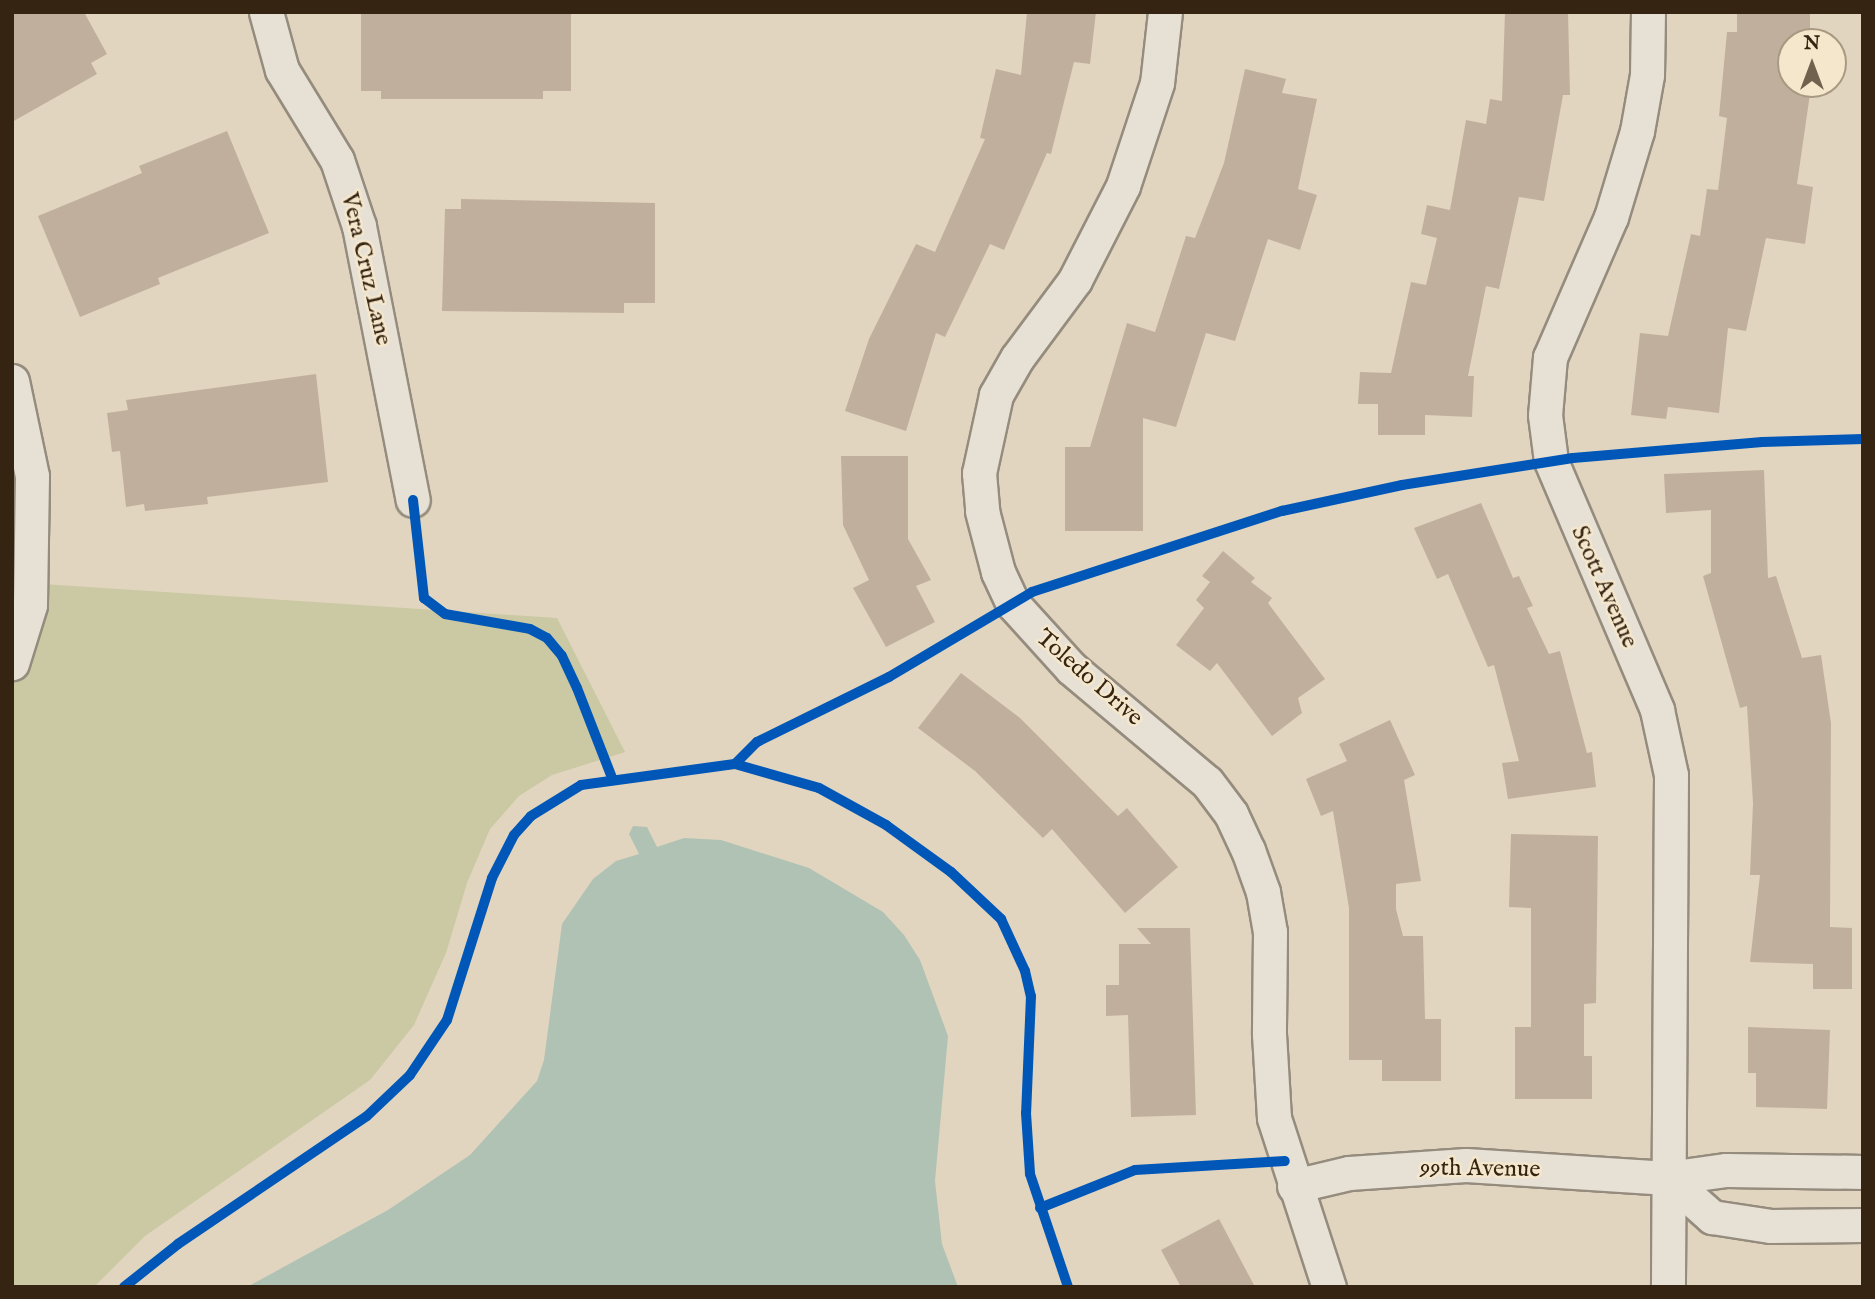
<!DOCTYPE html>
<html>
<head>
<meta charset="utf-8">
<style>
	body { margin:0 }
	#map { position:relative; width:1875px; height:1299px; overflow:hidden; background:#e1d5bf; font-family:"IM FELL English",serif }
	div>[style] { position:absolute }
	.green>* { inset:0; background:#cac9a3 }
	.water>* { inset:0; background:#b0c2b4 }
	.building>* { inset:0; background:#c1af9d }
	.roads { filter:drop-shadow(2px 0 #958c7e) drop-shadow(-2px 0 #958c7e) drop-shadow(0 2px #958c7e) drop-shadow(0 -2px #958c7e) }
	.street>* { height:33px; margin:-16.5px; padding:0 16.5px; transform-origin:16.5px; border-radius:16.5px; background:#e7e1d5 }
	.cycleway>* { height:10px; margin:-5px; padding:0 5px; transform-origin:5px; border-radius:5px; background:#0057b8 }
	span { translate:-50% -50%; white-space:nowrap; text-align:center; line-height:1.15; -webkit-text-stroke:5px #f5e7cc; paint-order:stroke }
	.street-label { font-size:24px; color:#352412 }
	.frame { position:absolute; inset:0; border:14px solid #352412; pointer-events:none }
	.north { position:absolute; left:1777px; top:28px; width:70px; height:70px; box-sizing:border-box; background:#f5e7cc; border:2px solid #a89982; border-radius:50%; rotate:0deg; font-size:19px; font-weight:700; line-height:28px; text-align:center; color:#352412 }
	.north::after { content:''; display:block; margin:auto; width:24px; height:32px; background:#71624f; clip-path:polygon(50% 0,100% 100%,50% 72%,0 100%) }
</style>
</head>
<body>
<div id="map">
	<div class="green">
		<div style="clip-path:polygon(12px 582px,557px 618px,625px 752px,552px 775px,519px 796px,490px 829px,467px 883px,446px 953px,414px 1025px,370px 1080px,145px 1236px,94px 1287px,12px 1287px)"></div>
	</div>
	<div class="water">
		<div style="clip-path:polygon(633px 826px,647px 827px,657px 847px,684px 838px,721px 840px,809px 868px,883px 912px,904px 935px,920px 960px,948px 1036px,935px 1181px,942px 1244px,958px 1287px,247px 1287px,388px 1210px,470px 1155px,537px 1081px,544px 1060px,562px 924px,593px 879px,616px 861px,639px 854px,629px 834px)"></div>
	</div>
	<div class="building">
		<div style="clip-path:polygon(12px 12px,84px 12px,107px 54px,91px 63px,97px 74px,12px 122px)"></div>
		<div style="clip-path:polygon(361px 12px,571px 12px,571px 91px,543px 91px,543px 99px,381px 99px,381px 91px,361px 91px)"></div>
		<div style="clip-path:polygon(1027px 12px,1096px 12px,1090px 64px,1074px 62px,1051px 154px,1047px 153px,1004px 250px,990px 244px,945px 337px,936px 333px,906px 431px,845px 411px,869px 339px,916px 244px,935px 252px,985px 139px,980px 138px,996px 69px,1021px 75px)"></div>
		<div style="clip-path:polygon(1505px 12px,1568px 12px,1570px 95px,1563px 95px,1544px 201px,1519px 197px,1499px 289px,1486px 286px,1468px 376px,1474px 376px,1472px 417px,1425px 415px,1425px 435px,1378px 435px,1378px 404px,1358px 404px,1360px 372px,1391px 373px,1411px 282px,1426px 285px,1437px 238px,1421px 234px,1427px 205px,1450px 210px,1466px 120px,1486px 124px,1490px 99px,1502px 101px)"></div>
		<div style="clip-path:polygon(1737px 12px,1810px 12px,1810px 42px,1791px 42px,1791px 84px,1811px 87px,1797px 184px,1813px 187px,1805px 244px,1766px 238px,1746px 331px,1728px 328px,1719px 413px,1668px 407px,1666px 419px,1631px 415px,1640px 333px,1668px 336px,1691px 234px,1700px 236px,1707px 189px,1718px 190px,1727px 118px,1719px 116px,1727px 32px,1737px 32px)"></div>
		<div style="clip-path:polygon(1245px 69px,1286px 79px,1282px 93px,1317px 99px,1298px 189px,1317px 195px,1300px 250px,1268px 239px,1235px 341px,1206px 333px,1176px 427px,1143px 418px,1143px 531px,1065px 531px,1065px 447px,1090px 447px,1127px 323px,1155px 332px,1186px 236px,1195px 238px,1224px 163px)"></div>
		<div style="clip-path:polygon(227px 131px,269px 233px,158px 278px,160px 284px,80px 317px,38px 216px,142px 173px,139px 166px)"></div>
		<div style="clip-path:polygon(461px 199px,655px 203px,655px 303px,624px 303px,624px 313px,442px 311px,445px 209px,461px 209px)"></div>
		<div style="clip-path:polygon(316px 374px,328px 482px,207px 497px,208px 504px,145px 511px,144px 504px,126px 507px,120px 451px,112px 452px,107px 413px,128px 410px,126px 400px)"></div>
		<div style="clip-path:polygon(841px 456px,908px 456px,908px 539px,931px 580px,916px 586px,935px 622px,886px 647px,853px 588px,869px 580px,843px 525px)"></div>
		<div style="clip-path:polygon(1764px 470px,1768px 578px,1776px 576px,1802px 658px,1821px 655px,1831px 723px,1830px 927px,1852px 928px,1852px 989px,1813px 989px,1813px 964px,1750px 962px,1760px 875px,1750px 875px,1753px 803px,1747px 706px,1740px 708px,1703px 576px,1711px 573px,1711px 510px,1666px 513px,1664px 474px)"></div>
		<div style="clip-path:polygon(1481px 503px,1513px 578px,1519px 576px,1533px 606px,1527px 608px,1549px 654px,1560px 651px,1587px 753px,1592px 752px,1596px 787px,1508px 799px,1502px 763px,1519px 761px,1494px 665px,1488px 667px,1448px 574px,1437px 579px,1414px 528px)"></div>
		<div style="clip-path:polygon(1223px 551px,1255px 578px,1251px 582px,1272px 598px,1268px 603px,1325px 679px,1298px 698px,1302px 713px,1272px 736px,1217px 663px,1210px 671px,1176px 645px,1204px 608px,1196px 600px,1210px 582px,1202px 576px)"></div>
		<div style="clip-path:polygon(961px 673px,1020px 718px,1118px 816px,1127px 808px,1178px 867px,1125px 913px,1052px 829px,1043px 838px,975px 771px,918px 728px)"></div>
		<div style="clip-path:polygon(1390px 720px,1415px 775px,1404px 780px,1421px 881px,1396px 884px,1396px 909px,1403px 936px,1423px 936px,1425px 1019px,1441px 1019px,1441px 1081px,1382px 1081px,1382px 1060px,1349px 1060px,1349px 908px,1333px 811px,1321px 816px,1306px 779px,1347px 761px,1339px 744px)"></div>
		<div style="clip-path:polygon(1511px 834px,1598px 836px,1596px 1003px,1584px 1004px,1584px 1056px,1592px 1056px,1592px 1099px,1515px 1099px,1515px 1027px,1531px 1027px,1531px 908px,1509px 907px)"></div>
		<div style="clip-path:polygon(1137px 928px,1190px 928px,1196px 1115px,1131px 1117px,1128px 1015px,1106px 1016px,1106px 985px,1119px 985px,1119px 944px,1151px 944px)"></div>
		<div style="clip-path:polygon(1748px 1027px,1830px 1030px,1827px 1109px,1756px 1107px,1756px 1073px,1748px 1073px)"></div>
		<div style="clip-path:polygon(1219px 1219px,1255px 1287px,1181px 1287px,1161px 1250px)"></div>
	</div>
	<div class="roads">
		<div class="street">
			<div style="left:266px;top:12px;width:60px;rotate:74.6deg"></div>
			<div style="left:282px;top:70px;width:105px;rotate:58.6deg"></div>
			<div style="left:337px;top:160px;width:70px;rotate:71.6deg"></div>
			<div style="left:359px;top:226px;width:279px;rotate:78.9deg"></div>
			<div style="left:1165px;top:12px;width:71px;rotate:96.4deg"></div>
			<div style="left:1157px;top:83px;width:108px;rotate:108.3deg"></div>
			<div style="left:1123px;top:186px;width:106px;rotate:117.1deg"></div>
			<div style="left:1075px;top:280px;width:97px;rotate:126.6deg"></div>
			<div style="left:1017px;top:358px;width:43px;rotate:119.6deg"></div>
			<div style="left:996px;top:395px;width:80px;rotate:102.3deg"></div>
			<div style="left:979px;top:473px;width:38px;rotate:85deg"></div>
			<div style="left:982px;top:511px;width:63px;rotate:75.3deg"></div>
			<div style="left:998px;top:572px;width:35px;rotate:65deg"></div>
			<div style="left:1013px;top:604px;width:86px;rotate:47.8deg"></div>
			<div style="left:1071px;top:668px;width:177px;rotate:40deg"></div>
			<div style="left:1207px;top:782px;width:40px;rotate:53deg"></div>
			<div style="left:1231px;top:814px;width:40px;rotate:65deg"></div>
			<div style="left:1248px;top:850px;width:45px;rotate:70.3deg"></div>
			<div style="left:1263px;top:892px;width:41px;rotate:80.1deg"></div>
			<div style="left:1270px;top:932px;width:102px;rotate:90.6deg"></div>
			<div style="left:1269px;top:1034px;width:84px;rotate:86.6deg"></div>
			<div style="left:1274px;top:1118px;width:178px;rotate:72deg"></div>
			<div style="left:1648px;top:12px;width:63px;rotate:90.9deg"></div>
			<div style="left:1647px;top:75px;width:57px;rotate:100.1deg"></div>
			<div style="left:1637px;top:131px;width:90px;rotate:106.8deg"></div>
			<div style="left:1611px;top:217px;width:153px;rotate:113.5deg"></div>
			<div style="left:1550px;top:357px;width:58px;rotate:94.9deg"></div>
			<div style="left:1545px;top:415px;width:46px;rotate:82.6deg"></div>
			<div style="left:1551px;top:461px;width:271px;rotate:66.9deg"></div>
			<div style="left:1657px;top:710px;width:66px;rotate:77.8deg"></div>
			<div style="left:1671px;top:775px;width:512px;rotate:90.34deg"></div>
			<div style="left:12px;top:381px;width:97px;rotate:78.1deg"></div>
			<div style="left:32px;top:476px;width:129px;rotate:90.9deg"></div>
			<div style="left:30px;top:605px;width:61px;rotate:107.2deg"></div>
			<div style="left:1668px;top:1178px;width:59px;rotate:41.6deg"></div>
			<div style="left:1712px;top:1217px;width:60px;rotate:8.7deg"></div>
			<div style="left:1771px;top:1226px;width:92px;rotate:-0.6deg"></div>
			<div style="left:1294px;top:1186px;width:57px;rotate:-13.3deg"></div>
			<div style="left:1349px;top:1173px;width:117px;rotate:-3.9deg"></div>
			<div style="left:1466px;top:1165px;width:202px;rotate:3.7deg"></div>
			<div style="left:1668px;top:1178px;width:59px;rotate:-7.9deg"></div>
			<div style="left:1726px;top:1170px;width:137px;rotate:0.8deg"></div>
		</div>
	</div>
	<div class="cycleway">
		<div style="left:413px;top:500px;width:99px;rotate:83.6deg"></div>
		<div style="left:424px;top:598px;width:26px;rotate:37deg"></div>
		<div style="left:445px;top:614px;width:86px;rotate:10deg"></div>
		<div style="left:530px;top:629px;width:19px;rotate:28deg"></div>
		<div style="left:547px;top:638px;width:23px;rotate:50deg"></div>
		<div style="left:562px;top:656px;width:35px;rotate:65deg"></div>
		<div style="left:577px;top:688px;width:97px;rotate:68.7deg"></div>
		<div style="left:735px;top:764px;width:31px;rotate:-45deg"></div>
		<div style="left:757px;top:742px;width:147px;rotate:-26.2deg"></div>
		<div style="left:889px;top:677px;width:166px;rotate:-30.7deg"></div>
		<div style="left:1032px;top:592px;width:263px;rotate:-18deg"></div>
		<div style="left:1282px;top:511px;width:123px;rotate:-12.2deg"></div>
		<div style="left:1402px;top:485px;width:173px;rotate:-9deg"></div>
		<div style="left:1573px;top:458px;width:190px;rotate:-4.8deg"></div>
		<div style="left:1762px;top:442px;width:101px;rotate:-1.7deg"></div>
		<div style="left:1040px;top:1208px;width:102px;rotate:-21.8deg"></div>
		<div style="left:1135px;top:1170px;width:150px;rotate:-3.4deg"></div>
		<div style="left:124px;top:1287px;width:69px;rotate:-38.5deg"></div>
		<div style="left:178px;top:1244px;width:228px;rotate:-34.1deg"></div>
		<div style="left:367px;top:1116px;width:59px;rotate:-43.6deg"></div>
		<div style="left:410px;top:1075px;width:66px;rotate:-56.1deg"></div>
		<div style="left:447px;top:1020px;width:149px;rotate:-72.4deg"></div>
		<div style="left:492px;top:878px;width:48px;rotate:-62.9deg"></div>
		<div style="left:514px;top:835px;width:25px;rotate:-48deg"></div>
		<div style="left:531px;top:816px;width:59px;rotate:-31.8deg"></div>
		<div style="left:581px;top:785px;width:155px;rotate:-7.8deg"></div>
		<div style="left:735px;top:764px;width:87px;rotate:15.9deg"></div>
		<div style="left:819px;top:788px;width:77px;rotate:28.9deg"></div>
		<div style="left:886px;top:825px;width:80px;rotate:35.9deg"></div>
		<div style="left:951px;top:872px;width:69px;rotate:43.2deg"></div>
		<div style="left:1001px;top:919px;width:57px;rotate:65.2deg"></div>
		<div style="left:1025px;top:971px;width:26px;rotate:77deg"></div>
		<div style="left:1031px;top:996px;width:117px;rotate:92.4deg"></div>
		<div style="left:1026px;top:1113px;width:61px;rotate:86.2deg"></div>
		<div style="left:1030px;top:1174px;width:119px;rotate:71.4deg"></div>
	</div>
	<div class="street-label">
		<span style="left:366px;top:269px;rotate:77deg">Vera Cruz Lane</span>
		<span style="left:1604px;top:587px;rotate:66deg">Scott Avenue</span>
		<span style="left:1089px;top:678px;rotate:41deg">Toledo Drive</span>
		<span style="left:1480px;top:1169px;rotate:1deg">99th Avenue</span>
	</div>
	<div class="frame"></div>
	<div class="north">N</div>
</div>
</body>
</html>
